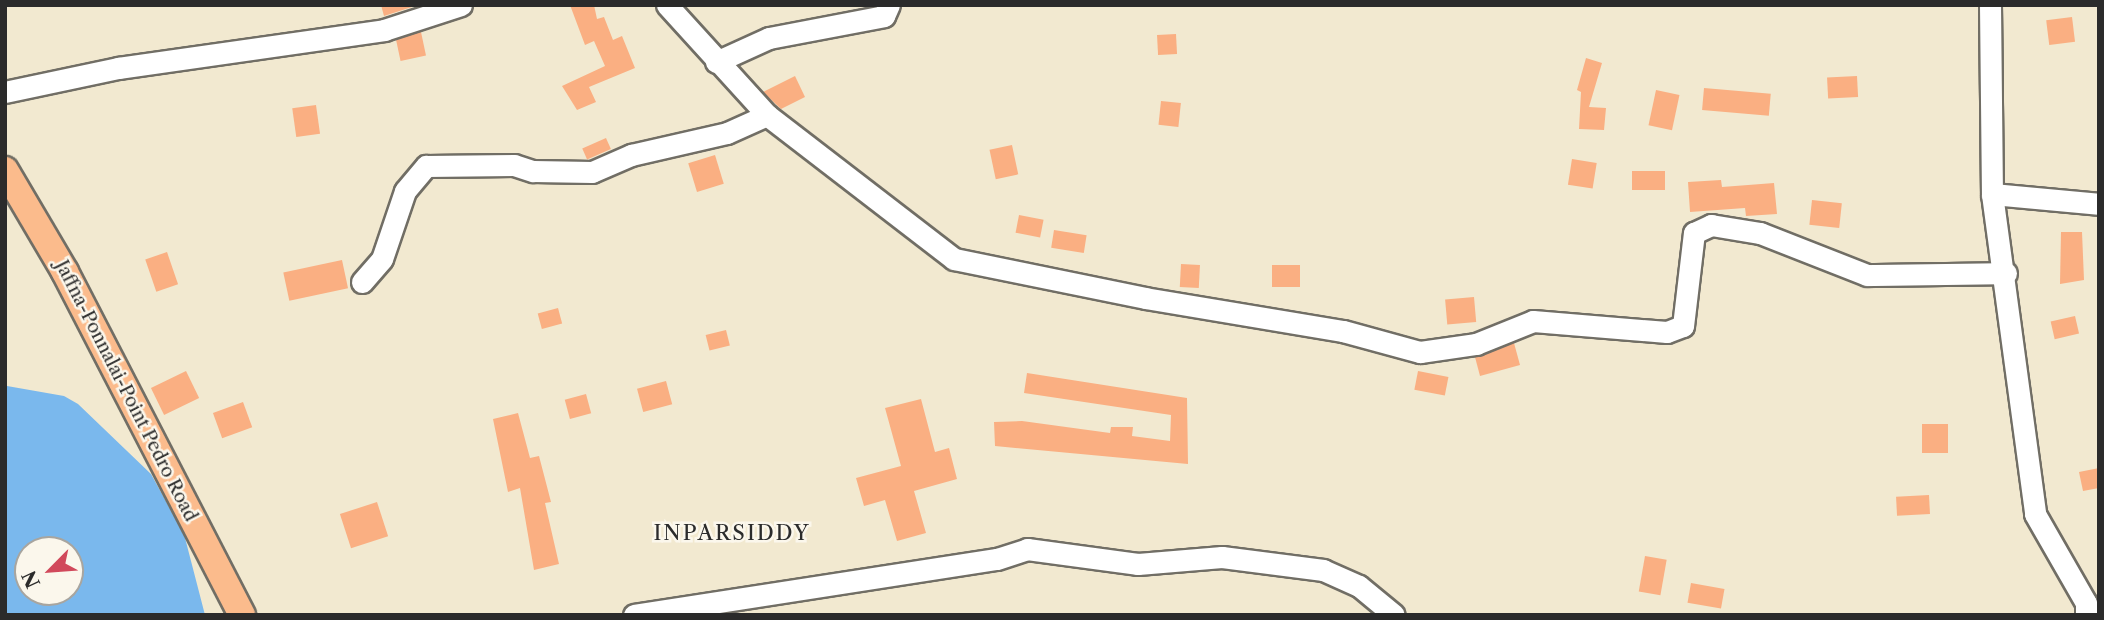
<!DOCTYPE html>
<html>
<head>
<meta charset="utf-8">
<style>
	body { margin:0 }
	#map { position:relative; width:2104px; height:620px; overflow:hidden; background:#f2e9d0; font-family:"Libre Caslon Text",serif }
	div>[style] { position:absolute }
	.water>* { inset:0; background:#7ab8ed }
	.building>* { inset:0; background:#faaf82; transform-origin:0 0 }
	.roads { filter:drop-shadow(2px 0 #716e65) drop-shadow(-2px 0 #716e65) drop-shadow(0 2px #716e65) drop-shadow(0 -2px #716e65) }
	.minor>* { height:21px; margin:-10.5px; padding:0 10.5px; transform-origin:10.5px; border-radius:10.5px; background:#fff }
	.major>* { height:26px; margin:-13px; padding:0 13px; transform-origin:13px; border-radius:13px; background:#fbbb8c }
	span { translate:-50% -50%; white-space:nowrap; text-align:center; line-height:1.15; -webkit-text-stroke:5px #fbf7ec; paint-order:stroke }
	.street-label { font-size:18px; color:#2b2b2b }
	.quarter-label { font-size:21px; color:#2b2b2b; letter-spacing:2px }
	.frame { position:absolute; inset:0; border:7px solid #2b2b2b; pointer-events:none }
	.north { position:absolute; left:14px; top:536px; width:70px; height:70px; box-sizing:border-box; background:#fbf7ec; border:2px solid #a8a59f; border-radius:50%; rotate:245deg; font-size:19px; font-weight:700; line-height:28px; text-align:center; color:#2b2b2b }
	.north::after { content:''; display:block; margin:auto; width:24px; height:32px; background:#d1495b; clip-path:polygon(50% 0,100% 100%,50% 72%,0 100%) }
</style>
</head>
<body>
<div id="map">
	<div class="water">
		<div style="clip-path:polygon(evenodd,7px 386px,64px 396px,78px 404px,151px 474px,184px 534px,205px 615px,5px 615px,7px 386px,28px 550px,70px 550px,70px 592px,28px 592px,28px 550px)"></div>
	</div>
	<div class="building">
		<div style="clip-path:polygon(381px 5px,418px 5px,384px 16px)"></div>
		<div style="clip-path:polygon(570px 5px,594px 5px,597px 19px,604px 17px,613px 40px,622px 36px,635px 68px,589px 87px,596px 102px,577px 110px,562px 86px,605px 66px,594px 41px,585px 45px)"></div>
		<div style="left:2072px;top:17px;width:25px;height:26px;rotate:83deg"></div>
		<div style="left:421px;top:32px;width:24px;height:26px;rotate:78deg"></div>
		<div style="left:1176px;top:34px;width:20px;height:19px;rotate:87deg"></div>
		<div style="clip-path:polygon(1586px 58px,1602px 63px,1589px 107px,1606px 108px,1604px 130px,1579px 129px,1581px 92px,1577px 90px)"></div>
		<div style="clip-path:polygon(795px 76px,805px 97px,781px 109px,763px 92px)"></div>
		<div style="left:1857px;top:76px;width:21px;height:30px;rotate:87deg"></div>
		<div style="left:1704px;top:88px;width:67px;height:22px;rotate:5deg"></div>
		<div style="left:1656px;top:90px;width:24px;height:36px;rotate:12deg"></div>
		<div style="left:1161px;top:101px;width:20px;height:24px;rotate:6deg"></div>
		<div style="left:316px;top:105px;width:29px;height:24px;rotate:82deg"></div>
		<div style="left:606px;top:138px;width:12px;height:26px;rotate:66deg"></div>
		<div style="left:1012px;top:145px;width:30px;height:23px;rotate:78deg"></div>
		<div style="left:715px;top:155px;width:30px;height:28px;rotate:73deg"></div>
		<div style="left:1572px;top:159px;width:25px;height:26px;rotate:9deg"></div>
		<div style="left:1632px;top:171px;width:33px;height:19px"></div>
		<div style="clip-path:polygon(1721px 180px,1722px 187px,1774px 183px,1777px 214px,1746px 216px,1745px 208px,1690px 212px,1688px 182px)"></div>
		<div style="left:1812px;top:200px;width:30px;height:25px;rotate:6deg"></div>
		<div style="left:1019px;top:215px;width:25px;height:18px;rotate:11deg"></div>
		<div style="left:1054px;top:230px;width:33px;height:18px;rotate:9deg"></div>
		<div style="clip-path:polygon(2061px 232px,2082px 232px,2084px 280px,2060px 284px)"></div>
		<div style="left:167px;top:252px;width:34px;height:23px;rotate:71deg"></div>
		<div style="left:342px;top:260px;width:29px;height:60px;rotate:78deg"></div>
		<div style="left:1181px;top:264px;width:19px;height:23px;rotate:3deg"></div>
		<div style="left:1272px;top:265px;width:28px;height:22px"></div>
		<div style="left:1474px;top:297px;width:25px;height:29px;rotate:85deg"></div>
		<div style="left:558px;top:308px;width:16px;height:21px;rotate:75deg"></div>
		<div style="left:2075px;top:316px;width:18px;height:25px;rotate:77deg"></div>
		<div style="left:726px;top:330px;width:16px;height:21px;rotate:76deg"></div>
		<div style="clip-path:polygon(1514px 343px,1520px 365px,1480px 376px,1475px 357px)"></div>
		<div style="left:186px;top:371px;width:30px;height:39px;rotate:64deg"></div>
		<div style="left:1418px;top:371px;width:31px;height:19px;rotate:11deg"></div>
		<div style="clip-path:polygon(1027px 373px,1187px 398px,1188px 464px,995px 446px,994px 422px,1022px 421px,1110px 433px,1111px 427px,1133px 427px,1132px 436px,1170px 441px,1171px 415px,1024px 393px)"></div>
		<div style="left:666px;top:381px;width:24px;height:30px;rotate:75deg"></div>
		<div style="left:586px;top:394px;width:20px;height:22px;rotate:75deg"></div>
		<div style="clip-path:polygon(921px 399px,935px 452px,949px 448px,957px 479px,914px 491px,926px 533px,897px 541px,885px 500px,864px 506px,856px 478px,901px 466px,885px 408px)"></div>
		<div style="left:243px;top:402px;width:27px;height:32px;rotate:70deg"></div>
		<div style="clip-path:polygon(518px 413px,530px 458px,539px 456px,551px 502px,545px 503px,559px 564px,534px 570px,520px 488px,508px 492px,493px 419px)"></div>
		<div style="left:1922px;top:424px;width:26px;height:29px"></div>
		<div style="clip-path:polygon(2099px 468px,2099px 488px,2083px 491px,2079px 472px)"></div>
		<div style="left:1929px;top:495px;width:19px;height:33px;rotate:87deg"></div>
		<div style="left:377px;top:502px;width:36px;height:39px;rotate:72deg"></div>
		<div style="left:1645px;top:556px;width:22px;height:36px;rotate:10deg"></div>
		<div style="left:1691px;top:583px;width:34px;height:20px;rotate:10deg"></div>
	</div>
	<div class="roads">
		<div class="minor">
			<div style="left:667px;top:5px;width:149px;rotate:47.7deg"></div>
			<div style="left:767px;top:115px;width:236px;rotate:37.6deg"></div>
			<div style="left:954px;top:259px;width:195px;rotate:11.5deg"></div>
			<div style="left:1145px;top:298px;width:201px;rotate:9.5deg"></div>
			<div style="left:1343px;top:331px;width:80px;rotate:15.3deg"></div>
			<div style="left:1420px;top:352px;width:57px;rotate:-8.1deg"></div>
			<div style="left:1476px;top:344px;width:61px;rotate:-22deg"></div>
			<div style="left:1533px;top:321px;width:134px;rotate:4.7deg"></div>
			<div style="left:1667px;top:332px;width:17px;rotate:-21deg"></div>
			<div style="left:1683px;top:326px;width:94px;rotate:-83.3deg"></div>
			<div style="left:1694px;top:233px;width:19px;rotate:-25deg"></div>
			<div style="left:1711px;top:225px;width:50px;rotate:9.3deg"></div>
			<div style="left:1760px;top:233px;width:115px;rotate:21.4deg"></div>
			<div style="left:1867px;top:275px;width:139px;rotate:-0.8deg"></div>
			<div style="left:1990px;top:5px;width:189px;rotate:89.4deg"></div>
			<div style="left:1992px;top:194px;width:323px;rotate:82.3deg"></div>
			<div style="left:2035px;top:514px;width:103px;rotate:60.2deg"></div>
			<div style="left:2086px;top:603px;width:12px;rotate:90deg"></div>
			<div style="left:716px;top:62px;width:58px;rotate:-24.4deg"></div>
			<div style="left:769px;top:38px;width:117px;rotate:-10.8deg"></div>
			<div style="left:884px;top:16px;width:12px;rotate:-66deg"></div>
			<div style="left:5px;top:92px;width:116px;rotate:-12deg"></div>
			<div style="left:118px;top:68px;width:269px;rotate:-8.1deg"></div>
			<div style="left:384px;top:30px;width:81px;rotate:-18deg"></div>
			<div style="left:1992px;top:194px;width:107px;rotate:5.3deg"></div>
			<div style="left:362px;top:282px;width:30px;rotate:-49deg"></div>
			<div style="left:382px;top:259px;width:72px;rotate:-71.3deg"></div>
			<div style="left:405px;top:191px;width:33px;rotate:-50deg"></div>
			<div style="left:426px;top:166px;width:88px;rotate:-0.7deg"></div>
			<div style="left:514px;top:165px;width:20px;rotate:18deg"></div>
			<div style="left:533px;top:171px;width:59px;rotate:1deg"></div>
			<div style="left:592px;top:172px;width:43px;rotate:-23.6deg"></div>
			<div style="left:631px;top:155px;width:98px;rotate:-12.9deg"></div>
			<div style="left:727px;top:133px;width:44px;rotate:-24.2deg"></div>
			<div style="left:634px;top:615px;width:367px;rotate:-8.8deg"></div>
			<div style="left:997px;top:559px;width:32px;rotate:-18deg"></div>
			<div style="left:1027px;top:549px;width:112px;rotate:7.7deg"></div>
			<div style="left:1138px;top:564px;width:84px;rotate:-4.8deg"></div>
			<div style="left:1222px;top:557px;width:102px;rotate:7.3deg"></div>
			<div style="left:1323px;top:570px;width:39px;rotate:24deg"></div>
			<div style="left:1359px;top:586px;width:45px;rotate:39.6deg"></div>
		</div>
		<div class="major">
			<div style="left:5px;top:170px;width:118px;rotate:59.5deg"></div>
			<div style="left:65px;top:272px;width:386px;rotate:62.7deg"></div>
		</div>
	</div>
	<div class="street-label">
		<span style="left:126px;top:391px;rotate:63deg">Jaffna-Ponnalai-Point Pedro Road</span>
	</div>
	<div class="quarter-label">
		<span style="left:732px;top:533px">INPARSIDDY</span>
	</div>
	<div class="frame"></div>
	<div class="north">N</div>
</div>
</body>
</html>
